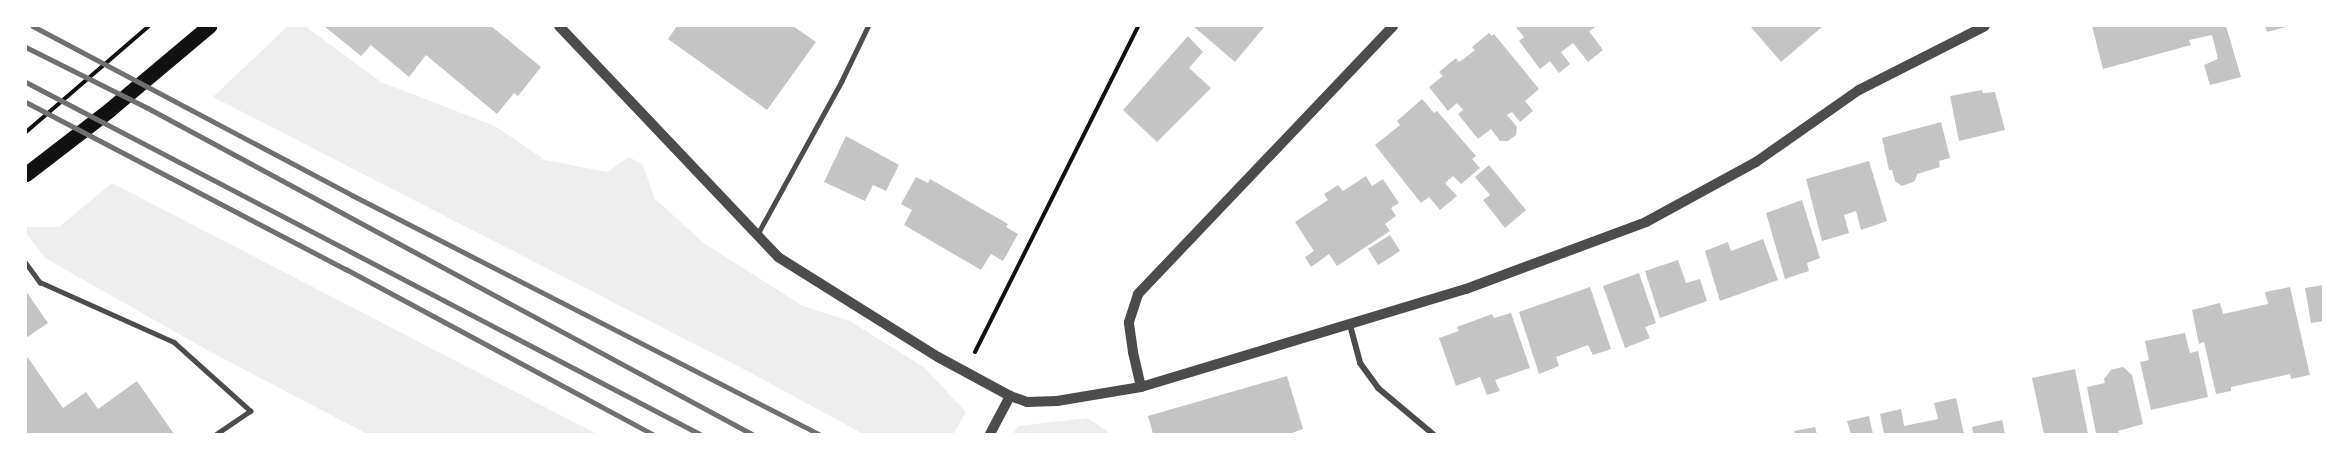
<!DOCTYPE html>
<html>
<head>
<meta charset="utf-8">
<style>
	body { margin:0 }
	#map { position:relative; width:2349px; height:460px; overflow:hidden; background:#fff; font-family:"Alegreya Sans",sans-serif }
	div>[style] { position:absolute }
	.green>* { inset:0; background:#eee }
	.building>* { inset:0; background:#c4c4c4; transform-origin:0 0 }
	.path>* { height:4px; margin:-2px; padding:0 2px; transform-origin:2px; border-radius:2px; background:#111 }
	.service>* { height:4.5px; margin:-2.25px; padding:0 2.25px; transform-origin:2.25px; border-radius:2.25px; background:#4c4c4c }
	.minor>* { height:6px; margin:-3px; padding:0 3px; transform-origin:3px; border-radius:3px; background:#4c4c4c }
	.tertiary>* { height:10px; margin:-5px; padding:0 5px; transform-origin:5px; border-radius:5px; background:#4c4c4c }
	.primary>* { height:15px; margin:-7.5px; padding:0 7.5px; transform-origin:7.5px; border-radius:7.5px; background:#111 }
	.rail>* { height:4.5px; margin:-2.25px; padding:0 2.25px; transform-origin:2.25px; border-radius:2.25px; background:#707070 }
	span { translate:-50% -50%; white-space:nowrap; text-align:center; line-height:1.15; -webkit-text-stroke:5px #fff; paint-order:stroke }
	.frame { position:absolute; inset:0; border:27px solid #fff; pointer-events:none }
</style>
</head>
<body>
<div id="map">
	<div class="green">
		<div style="clip-path:polygon(288px 26px,305px 26px,381px 82px,495px 126px,545px 160px,607px 172px,629px 157px,643px 165px,655px 199px,705px 244px,803px 306px,850px 321px,925px 368px,966px 412px,953px 434px,863px 434px,749px 372px,213px 97px)"></div>
		<div style="clip-path:polygon(112px 183px,597px 434px,367px 434px,207px 350px,45px 258px,26px 233px,26px 227px,59px 227px)"></div>
		<div style="clip-path:polygon(1088px 418px,1111px 434px,1013px 434px,1018px 426px)"></div>
	</div>
	<div class="building">
		<div style="clip-path:polygon(324px 26px,491px 26px,541px 67px,518px 96px,514px 93px,497px 114px,426px 55px,409px 77px,371px 45px,361px 56px)"></div>
		<div style="clip-path:polygon(677px 26px,793px 26px,816px 42px,767px 110px,668px 39px)"></div>
		<div style="clip-path:polygon(1193px 26px,1265px 26px,1235px 62px)"></div>
		<div style="clip-path:polygon(1515px 26px,1597px 26px,1589px 31px,1603px 50px,1588px 62px,1573px 43px,1561px 52px,1570px 64px,1559px 73px,1550px 61px,1540px 69px,1519px 41px,1524px 37px)"></div>
		<div style="clip-path:polygon(1750px 26px,1821px 26px,1822px 27px,1781px 62px)"></div>
		<div style="clip-path:polygon(2092px 26px,2226px 26px,2241px 77px,2210px 85px,2204px 65px,2218px 59px,2212px 35px,2189px 40px,2191px 45px,2103px 69px)"></div>
		<div style="clip-path:polygon(2265px 26px,2290px 26px,2267px 32px)"></div>
		<div style="clip-path:polygon(1489px 33px,1492px 36px,1494px 34px,1539px 89px,1525px 101px,1533px 111px,1520px 122px,1512px 112px,1507px 115px,1517px 127px,1516px 135px,1508px 141px,1500px 141px,1491px 129px,1478px 139px,1458px 114px,1463px 110px,1457px 103px,1448px 111px,1429px 87px,1443px 76px,1439px 72px,1456px 58px,1459px 62px,1465px 58px,1475px 50px,1472px 47px)"></div>
		<div style="clip-path:polygon(1188px 36px,1203px 52px,1189px 68px,1211px 88px,1157px 142px,1123px 110px)"></div>
		<div style="clip-path:polygon(1982px 90px,1983px 93px,1995px 92px,2005px 130px,1959px 141px,1950px 96px)"></div>
		<div style="clip-path:polygon(1422px 99px,1434px 113px,1437px 111px,1476px 156px,1472px 159px,1480px 168px,1461px 184px,1453px 176px,1445px 183px,1457px 196px,1440px 210px,1429px 197px,1421px 203px,1375px 145px,1400px 125px,1397px 121px)"></div>
		<div style="clip-path:polygon(1941px 122px,1950px 158px,1939px 161px,1940px 167px,1917px 174px,1915px 181px,1902px 186px,1895px 181px,1892px 170px,1889px 170px,1882px 138px)"></div>
		<div style="clip-path:polygon(846px 136px,899px 165px,886px 191px,873px 185px,865px 201px,824px 182px)"></div>
		<div style="clip-path:polygon(1869px 161px,1887px 221px,1861px 230px,1856px 211px,1844px 215px,1849px 233px,1822px 241px,1806px 179px)"></div>
		<div style="clip-path:polygon(1489px 165px,1526px 210px,1505px 228px,1483px 200px,1490px 195px,1475px 177px)"></div>
		<div style="clip-path:polygon(1366px 176px,1372px 186px,1383px 179px,1399px 203px,1391px 208px,1396px 216px,1385px 224px,1390px 231px,1337px 266px,1329px 254px,1311px 267px,1305px 257px,1314px 251px,1295px 222px,1328px 200px,1324px 194px,1338px 185px,1343px 191px)"></div>
		<div style="clip-path:polygon(916px 177px,928px 183px,930px 179px,1008px 224px,1006px 227px,1018px 234px,1003px 261px,991px 254px,981px 270px,904px 225px,912px 210px,901px 204px)"></div>
		<div style="clip-path:polygon(1802px 200px,1820px 258px,1807px 263px,1809px 271px,1785px 279px,1766px 213px)"></div>
		<div style="left:1390px;top:235px;width:19px;height:26px;rotate:58deg"></div>
		<div style="clip-path:polygon(1763px 239px,1778px 280px,1720px 301px,1705px 251px,1728px 242px,1731px 251px)"></div>
		<div style="clip-path:polygon(1678px 260px,1686px 283px,1700px 279px,1707px 301px,1660px 318px,1645px 271px)"></div>
		<div style="clip-path:polygon(1639px 273px,1656px 323px,1645px 327px,1650px 338px,1625px 348px,1603px 286px)"></div>
		<div style="clip-path:polygon(2323px 285px,2324px 321px,2311px 323px,2305px 288px)"></div>
		<div style="clip-path:polygon(1590px 287px,1611px 349px,1593px 355px,1588px 345px,1556px 357px,1559px 366px,1539px 374px,1519px 312px)"></div>
		<div style="clip-path:polygon(2290px 287px,2310px 375px,2291px 379px,2290px 374px,2231px 387px,2231px 391px,2216px 394px,2204px 342px,2199px 344px,2192px 310px,2220px 303px,2223px 314px,2268px 304px,2265px 292px)"></div>
		<div style="clip-path:polygon(26px 291px,48px 323px,26px 338px)"></div>
		<div style="clip-path:polygon(1511px 313px,1530px 368px,1495px 380px,1500px 391px,1487px 395px,1480px 377px,1456px 386px,1439px 338px,1459px 331px,1457px 327px,1492px 314px,1494px 318px)"></div>
		<div style="clip-path:polygon(2185px 333px,2190px 353px,2198px 351px,2208px 397px,2151px 410px,2140px 362px,2149px 360px,2145px 341px)"></div>
		<div style="clip-path:polygon(26px 355px,63px 408px,86px 392px,98px 409px,137px 381px,174px 434px,26px 434px)"></div>
		<div style="clip-path:polygon(2123px 367px,2132px 375px,2143px 424px,2118px 431px,2119px 434px,2096px 434px,2087px 387px,2105px 383px,2104px 379px,2111px 370px)"></div>
		<div style="clip-path:polygon(2075px 369px,2088px 434px,2044px 434px,2032px 378px)"></div>
		<div style="clip-path:polygon(1287px 376px,1303px 429px,1289px 434px,1153px 434px,1148px 416px)"></div>
		<div style="clip-path:polygon(1956px 398px,1964px 434px,1884px 434px,1880px 414px,1901px 409px,1904px 426px,1938px 419px,1934px 403px)"></div>
		<div style="clip-path:polygon(1869px 416px,1873px 434px,1851px 434px,1847px 421px)"></div>
		<div style="clip-path:polygon(2002px 420px,2005px 434px,1973px 434px,1972px 427px)"></div>
		<div style="clip-path:polygon(1815px 427px,1817px 434px,1795px 434px,1794px 431px)"></div>
	</div>
	<div class="path">
		<div style="left:26px;top:132px;width:162px;rotate:-40.8deg"></div>
		<div style="left:975px;top:352px;width:364px;rotate:-63.4deg"></div>
	</div>
	<div class="service">
		<div style="left:757px;top:235px;width:175px;rotate:-61.2deg"></div>
		<div style="left:841px;top:82px;width:62px;rotate:-64.3deg"></div>
		<div style="left:26px;top:263px;width:24px;rotate:54deg"></div>
		<div style="left:40px;top:282px;width:147px;rotate:24.1deg"></div>
		<div style="left:174px;top:342px;width:103px;rotate:41.9deg"></div>
		<div style="left:251px;top:411px;width:41px;rotate:145.9deg"></div>
	</div>
	<div class="minor">
		<div style="left:1350px;top:325px;width:39px;rotate:75deg"></div>
		<div style="left:1360px;top:363px;width:31px;rotate:54deg"></div>
		<div style="left:1378px;top:388px;width:72px;rotate:39.9deg"></div>
	</div>
	<div class="tertiary">
		<div style="left:559px;top:26px;width:318px;rotate:46.5deg"></div>
		<div style="left:778px;top:257px;width:189px;rotate:32deg"></div>
		<div style="left:938px;top:357px;width:82px;rotate:28.4deg"></div>
		<div style="left:1010px;top:396px;width:18px;rotate:19deg"></div>
		<div style="left:1027px;top:402px;width:30px;rotate:-2deg"></div>
		<div style="left:1057px;top:401px;width:85px;rotate:-9.5deg"></div>
		<div style="left:1141px;top:387px;width:339px;rotate:-16.8deg"></div>
		<div style="left:1466px;top:289px;width:192px;rotate:-20.4deg"></div>
		<div style="left:1646px;top:222px;width:125px;rotate:-28.6deg"></div>
		<div style="left:1756px;top:162px;width:126px;rotate:-35deg"></div>
		<div style="left:1859px;top:90px;width:141px;rotate:-26.9deg"></div>
		<div style="left:1141px;top:387px;width:36px;rotate:-103deg"></div>
		<div style="left:1133px;top:352px;width:30px;rotate:-98deg"></div>
		<div style="left:1129px;top:322px;width:29px;rotate:-72deg"></div>
		<div style="left:1138px;top:294px;width:370px;rotate:-46.4deg"></div>
		<div style="left:990px;top:434px;width:43px;rotate:-62.2deg"></div>
	</div>
	<div class="primary">
		<div style="left:26px;top:174px;width:105px;rotate:-37.6deg"></div>
		<div style="left:109px;top:110px;width:131px;rotate:-40deg"></div>
	</div>
	<div class="rail">
		<div style="left:33px;top:26px;width:361px;rotate:27.9deg"></div>
		<div style="left:352px;top:195px;width:525px;rotate:27.1deg"></div>
		<div style="left:26px;top:47px;width:136px;rotate:26.6deg"></div>
		<div style="left:148px;top:108px;width:686px;rotate:28.36deg"></div>
		<div style="left:26px;top:82px;width:760px;rotate:27.58deg"></div>
		<div style="left:26px;top:102px;width:361px;rotate:27.6deg"></div>
		<div style="left:346px;top:269px;width:349px;rotate:28.3deg"></div>
	</div>
	<div class="frame"></div>
</div>
</body>
</html>
